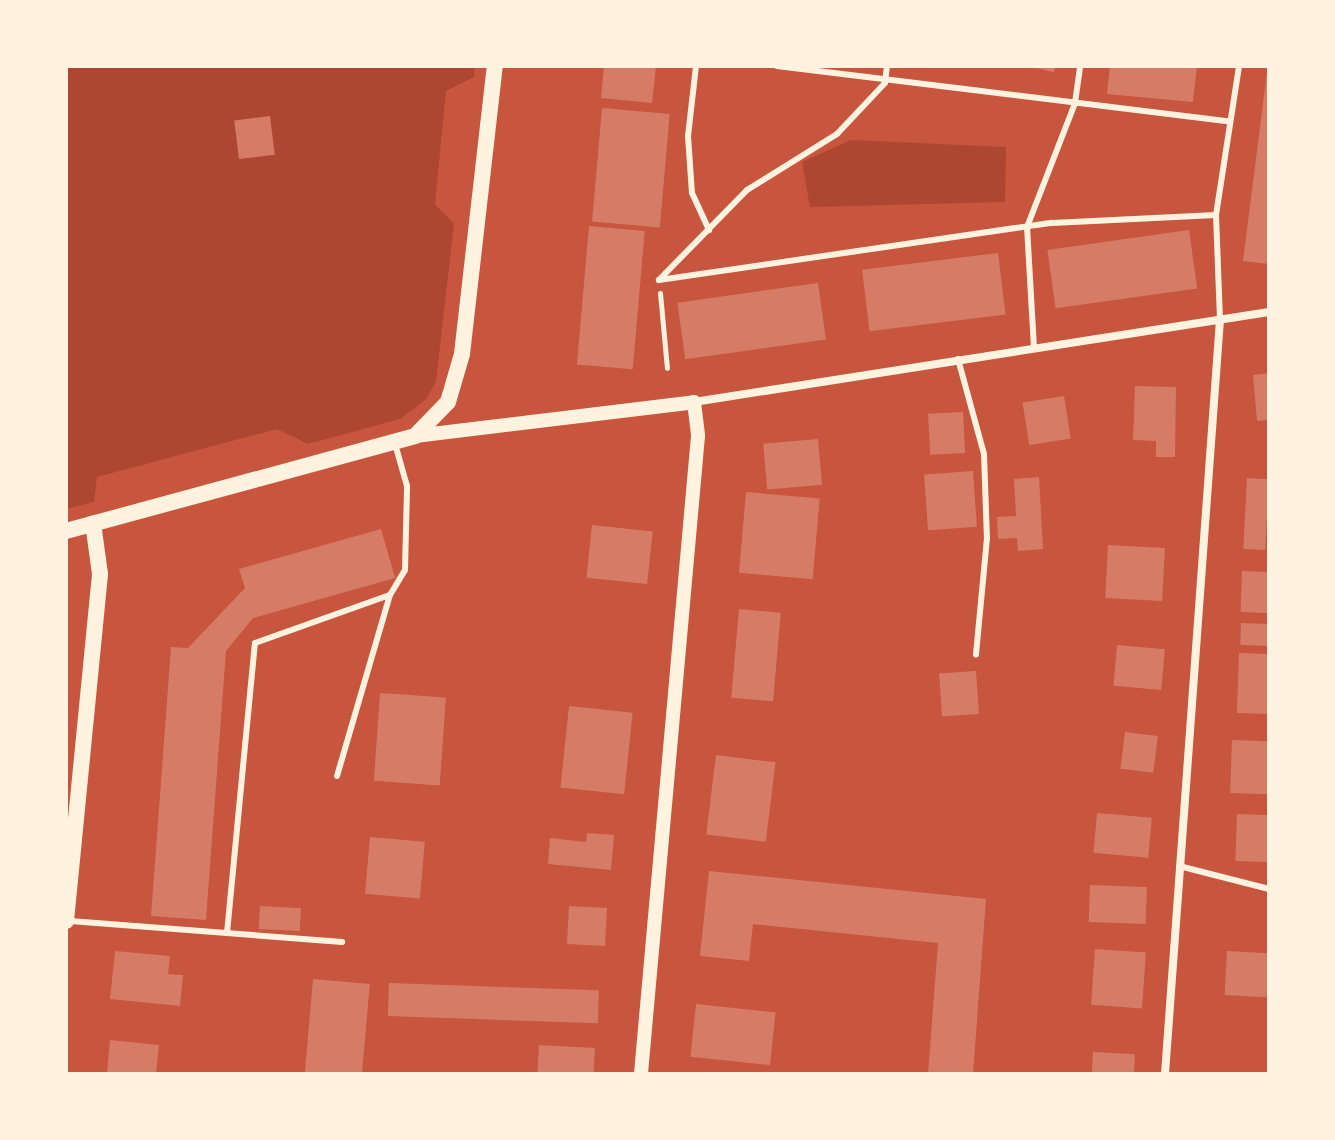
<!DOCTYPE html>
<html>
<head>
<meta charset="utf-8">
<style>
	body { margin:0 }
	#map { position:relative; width:1335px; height:1140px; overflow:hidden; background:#c8553d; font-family:"Libre Baskerville",serif }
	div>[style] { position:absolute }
	.green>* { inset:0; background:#ae4732 }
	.building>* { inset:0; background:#d67c66; transform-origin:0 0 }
	.path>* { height:5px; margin:-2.5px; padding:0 2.5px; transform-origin:2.5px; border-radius:2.5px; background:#fff3e0 }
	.service>* { height:6px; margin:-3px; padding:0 3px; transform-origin:3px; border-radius:3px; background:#fff3e0 }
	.minor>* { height:8px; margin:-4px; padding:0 4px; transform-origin:4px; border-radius:4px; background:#fff3e0 }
	.tertiary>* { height:14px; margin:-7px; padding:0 7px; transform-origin:7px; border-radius:7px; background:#fff3e0 }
	.secondary>* { height:16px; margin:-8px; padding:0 8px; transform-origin:8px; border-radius:8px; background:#fff3e0 }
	span { translate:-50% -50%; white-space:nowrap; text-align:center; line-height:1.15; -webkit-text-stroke:6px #fff3e0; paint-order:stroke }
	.frame { position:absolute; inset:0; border:68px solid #fff3e0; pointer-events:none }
</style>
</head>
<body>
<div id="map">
	<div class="green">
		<div style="clip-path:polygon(66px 66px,475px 66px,474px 77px,446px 91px,435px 204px,454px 224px,436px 381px,426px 399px,400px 419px,308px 444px,277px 429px,97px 477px,94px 502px,66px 509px)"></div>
		<div style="clip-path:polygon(851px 140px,1006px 147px,1005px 202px,810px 207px,802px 162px)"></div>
	</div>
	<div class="building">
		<div style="clip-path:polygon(604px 66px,656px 66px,652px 103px,601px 98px)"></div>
		<div style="clip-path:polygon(1026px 66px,1055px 66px,1054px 72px)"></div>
		<div style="clip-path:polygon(1110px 66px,1197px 66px,1193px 102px,1107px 94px)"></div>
		<div style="clip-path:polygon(1267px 72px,1269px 72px,1269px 264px,1243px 261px)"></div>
		<div style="left:602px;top:108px;width:68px;height:114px;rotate:5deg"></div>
		<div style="left:270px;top:116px;width:39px;height:36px;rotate:83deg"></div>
		<div style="left:589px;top:226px;width:56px;height:139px;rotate:5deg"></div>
		<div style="left:1189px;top:230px;width:59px;height:143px;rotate:82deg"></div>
		<div style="left:998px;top:253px;width:62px;height:137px;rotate:83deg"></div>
		<div style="left:818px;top:283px;width:57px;height:142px;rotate:82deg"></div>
		<div style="clip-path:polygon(1269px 373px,1269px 420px,1257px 421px,1253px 375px)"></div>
		<div style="clip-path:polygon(1135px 386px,1176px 387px,1175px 457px,1156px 457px,1156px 441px,1133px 440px)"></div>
		<div style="left:1064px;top:396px;width:43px;height:42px;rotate:81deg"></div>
		<div style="left:963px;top:412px;width:41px;height:35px;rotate:87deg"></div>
		<div style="left:818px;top:439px;width:46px;height:55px;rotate:85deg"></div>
		<div style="left:973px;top:471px;width:56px;height:49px;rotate:86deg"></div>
		<div style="clip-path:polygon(1039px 477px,1043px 549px,1018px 551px,1017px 538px,998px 539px,997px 517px,1016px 516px,1014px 479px)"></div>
		<div style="left:1247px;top:478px;width:22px;height:71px;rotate:3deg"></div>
		<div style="left:746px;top:492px;width:74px;height:81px;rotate:5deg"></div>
		<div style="left:592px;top:525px;width:61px;height:53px;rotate:6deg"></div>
		<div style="clip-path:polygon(381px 529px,395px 578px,253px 618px,226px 651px,206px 920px,151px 916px,171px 647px,188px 648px,245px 588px,239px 569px)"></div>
		<div style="left:1108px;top:545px;width:57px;height:53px;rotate:3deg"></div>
		<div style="left:1242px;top:571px;width:27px;height:41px;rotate:2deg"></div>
		<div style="left:739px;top:609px;width:42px;height:89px;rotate:5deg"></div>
		<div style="left:1241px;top:623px;width:28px;height:22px;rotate:2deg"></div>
		<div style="left:1117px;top:645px;width:48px;height:41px;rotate:5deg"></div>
		<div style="left:1239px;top:653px;width:30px;height:60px;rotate:2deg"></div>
		<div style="left:976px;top:671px;width:43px;height:37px;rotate:86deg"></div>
		<div style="left:380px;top:693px;width:66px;height:88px;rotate:4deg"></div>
		<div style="left:569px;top:706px;width:64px;height:82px;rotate:6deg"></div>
		<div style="left:1125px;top:732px;width:33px;height:37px;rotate:7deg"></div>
		<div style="left:1232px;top:740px;width:37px;height:53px;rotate:2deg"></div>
		<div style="left:716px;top:755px;width:60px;height:80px;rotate:7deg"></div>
		<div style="left:1097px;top:813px;width:55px;height:40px;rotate:5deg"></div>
		<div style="left:1237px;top:814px;width:32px;height:47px;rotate:2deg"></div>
		<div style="clip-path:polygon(587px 833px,614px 835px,611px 870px,548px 864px,550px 838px,586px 842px)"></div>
		<div style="left:370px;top:837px;width:55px;height:57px;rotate:5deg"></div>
		<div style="clip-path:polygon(709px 871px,986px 899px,973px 1074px,928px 1074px,938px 943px,753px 924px,749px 961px,700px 956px)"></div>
		<div style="left:1090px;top:885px;width:57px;height:37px;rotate:2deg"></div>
		<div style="left:260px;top:906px;width:41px;height:23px;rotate:3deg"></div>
		<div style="left:569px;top:906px;width:38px;height:38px;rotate:3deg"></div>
		<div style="left:1095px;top:949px;width:51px;height:56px;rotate:4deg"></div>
		<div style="clip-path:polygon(115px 951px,170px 956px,168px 974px,183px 975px,180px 1006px,110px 999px)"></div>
		<div style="left:1227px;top:951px;width:42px;height:44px;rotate:3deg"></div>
		<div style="left:313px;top:979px;width:57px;height:95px;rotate:5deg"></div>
		<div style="left:389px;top:983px;width:210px;height:33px;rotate:2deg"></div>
		<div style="left:696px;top:1004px;width:80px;height:53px;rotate:6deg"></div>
		<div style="clip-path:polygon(110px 1040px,159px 1045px,156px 1074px,107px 1074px)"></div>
		<div style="left:539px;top:1045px;width:56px;height:29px;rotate:3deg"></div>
		<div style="left:1093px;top:1052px;width:42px;height:22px;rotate:3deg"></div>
	</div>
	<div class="path">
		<div style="left:660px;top:293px;width:75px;rotate:84.7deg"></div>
	</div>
	<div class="service">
		<div style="left:696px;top:66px;width:70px;rotate:96.5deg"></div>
		<div style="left:688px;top:136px;width:57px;rotate:86deg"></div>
		<div style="left:692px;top:193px;width:41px;rotate:65.3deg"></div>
		<div style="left:777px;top:66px;width:456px;rotate:7deg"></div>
		<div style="left:887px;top:66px;width:17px;rotate:97deg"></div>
		<div style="left:885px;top:83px;width:70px;rotate:133.3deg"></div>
		<div style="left:837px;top:134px;width:106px;rotate:148.1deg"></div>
		<div style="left:747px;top:190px;width:126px;rotate:134.4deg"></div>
		<div style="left:659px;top:280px;width:397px;rotate:-8.3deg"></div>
		<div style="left:1052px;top:223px;width:164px;rotate:-2.8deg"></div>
		<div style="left:1216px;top:215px;width:151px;rotate:-81.2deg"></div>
		<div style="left:1216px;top:215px;width:105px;rotate:87.8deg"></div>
		<div style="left:1034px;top:348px;width:121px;rotate:-93.3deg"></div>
		<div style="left:1027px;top:227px;width:133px;rotate:-68.8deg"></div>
		<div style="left:1075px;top:103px;width:37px;rotate:-82deg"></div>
		<div style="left:958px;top:359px;width:98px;rotate:74.7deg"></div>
		<div style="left:984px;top:454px;width:84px;rotate:88deg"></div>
		<div style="left:987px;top:538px;width:117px;rotate:95.4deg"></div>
		<div style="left:337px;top:776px;width:189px;rotate:-73.7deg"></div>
		<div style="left:1179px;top:866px;width:93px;rotate:14.3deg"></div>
		<div style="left:70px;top:921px;width:273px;rotate:4.4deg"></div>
		<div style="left:227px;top:933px;width:291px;rotate:-84.5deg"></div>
		<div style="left:255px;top:643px;width:143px;rotate:-19.6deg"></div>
		<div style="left:390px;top:595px;width:29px;rotate:-59deg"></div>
		<div style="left:405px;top:570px;width:84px;rotate:-88.6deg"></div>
		<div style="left:407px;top:486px;width:44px;rotate:-105.9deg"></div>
	</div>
	<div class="minor">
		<div style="left:694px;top:402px;width:582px;rotate:-8.9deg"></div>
		<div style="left:1165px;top:1074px;width:756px;rotate:-85.83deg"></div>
	</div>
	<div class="tertiary">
		<div style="left:415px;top:436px;width:281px;rotate:-6.9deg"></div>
		<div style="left:694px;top:402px;width:34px;rotate:83deg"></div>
		<div style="left:698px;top:436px;width:641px;rotate:95.11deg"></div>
	</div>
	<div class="secondary">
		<div style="left:66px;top:531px;width:362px;rotate:-15.2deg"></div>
		<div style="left:415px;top:436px;width:47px;rotate:-45.9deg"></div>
		<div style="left:448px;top:402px;width:50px;rotate:-73.7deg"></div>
		<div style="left:462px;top:354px;width:290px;rotate:-83.5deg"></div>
		<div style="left:66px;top:921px;width:349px;rotate:-84.4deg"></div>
		<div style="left:100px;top:574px;width:51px;rotate:-97.8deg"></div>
	</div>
	<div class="frame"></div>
</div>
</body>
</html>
